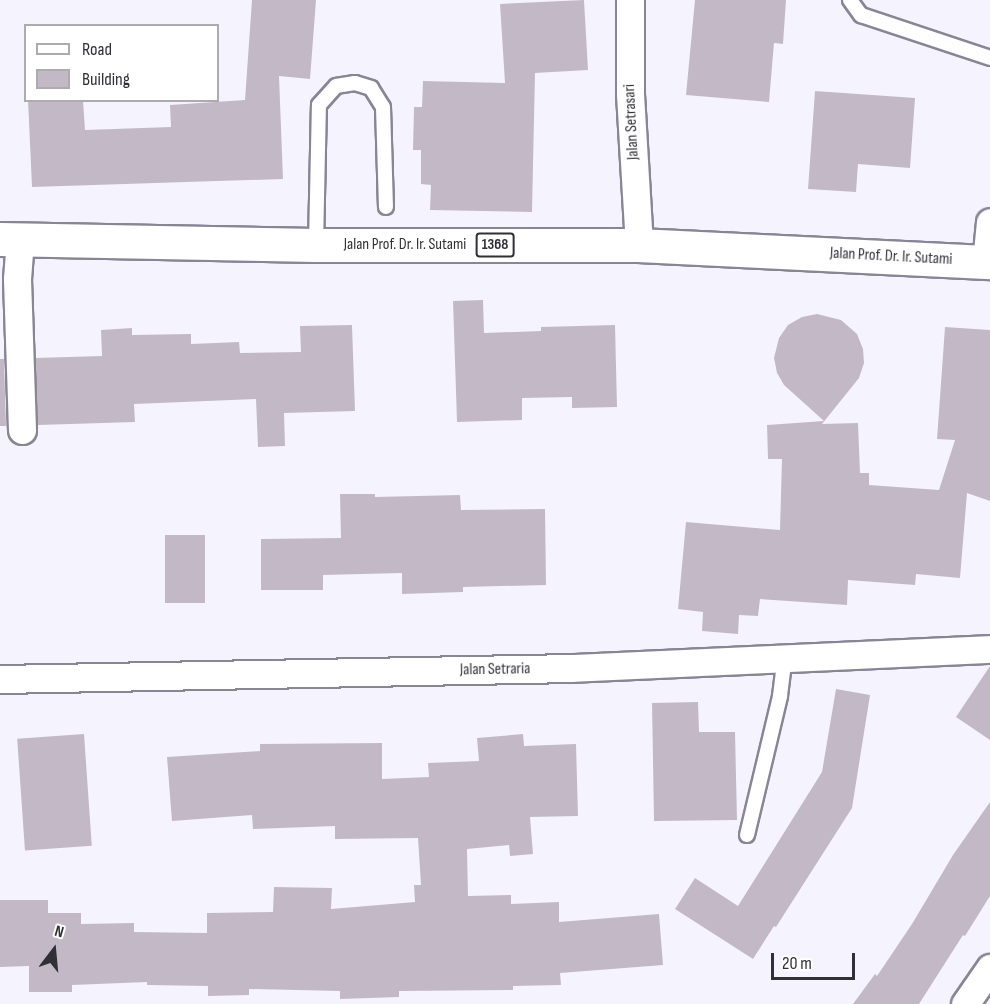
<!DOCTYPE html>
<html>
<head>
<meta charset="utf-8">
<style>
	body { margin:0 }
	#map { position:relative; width:990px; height:1004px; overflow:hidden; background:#f5f4fe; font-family:"Sofia Sans Condensed",sans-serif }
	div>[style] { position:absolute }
	.building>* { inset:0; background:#c3b9c6; transform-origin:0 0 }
	.roads { filter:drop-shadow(2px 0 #888695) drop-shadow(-2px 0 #888695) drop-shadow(0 2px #888695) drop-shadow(0 -2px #888695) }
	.service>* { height:14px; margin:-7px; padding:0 7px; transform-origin:7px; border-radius:7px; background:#fff }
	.minor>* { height:27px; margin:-13.5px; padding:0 13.5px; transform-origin:13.5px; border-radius:13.5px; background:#fff }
	.primary>* { height:33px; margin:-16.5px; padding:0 16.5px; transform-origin:16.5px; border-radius:16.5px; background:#fff }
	span { translate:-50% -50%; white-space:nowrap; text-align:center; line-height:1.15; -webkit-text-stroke:5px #fff; paint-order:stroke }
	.shield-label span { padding:2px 4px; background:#fff; border:2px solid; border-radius:4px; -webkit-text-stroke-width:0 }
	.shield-label { font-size:15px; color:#302f35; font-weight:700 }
	.street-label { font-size:16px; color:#302f35 }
	.legend { position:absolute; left:24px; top:24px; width:195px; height:78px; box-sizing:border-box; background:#fff; border:2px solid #acacae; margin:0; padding:8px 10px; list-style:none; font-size:18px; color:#302f35 }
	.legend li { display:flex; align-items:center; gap:12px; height:30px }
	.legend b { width:30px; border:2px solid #acacae }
	.north { position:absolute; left:24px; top:920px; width:60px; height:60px; -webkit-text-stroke:4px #fff; paint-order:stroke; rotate:16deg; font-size:16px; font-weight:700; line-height:24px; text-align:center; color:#302f35 }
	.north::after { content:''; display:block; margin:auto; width:21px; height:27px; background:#302f35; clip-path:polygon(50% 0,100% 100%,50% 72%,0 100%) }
	.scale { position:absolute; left:771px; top:953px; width:84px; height:27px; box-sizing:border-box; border:3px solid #302f35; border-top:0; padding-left:8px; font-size:18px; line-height:21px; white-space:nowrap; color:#302f35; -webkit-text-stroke:4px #fff; paint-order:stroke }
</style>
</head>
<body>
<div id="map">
	<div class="building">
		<div style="clip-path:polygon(252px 0,316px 0,310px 79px,279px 76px,283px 179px,32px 187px,28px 100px,83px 100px,85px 130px,171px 127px,170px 105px,245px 100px)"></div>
		<div style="clip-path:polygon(584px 0,588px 70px,535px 73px,532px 212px,430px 210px,431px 185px,421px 184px,421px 150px,413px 150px,414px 107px,422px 107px,423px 81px,505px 83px,500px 4px)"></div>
		<div style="clip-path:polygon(695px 0,786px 0,783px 44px,774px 43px,769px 102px,686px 95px)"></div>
		<div style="clip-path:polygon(815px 91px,915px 98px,910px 168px,858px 164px,856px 192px,808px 189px)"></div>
		<div style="clip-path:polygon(483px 300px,484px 333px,541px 331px,541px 327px,615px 325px,617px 407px,572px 408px,572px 397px,522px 398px,522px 420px,457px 422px,453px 301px)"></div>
		<div style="clip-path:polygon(817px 314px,841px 320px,857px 334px,863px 349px,864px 363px,859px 378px,822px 424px,858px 423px,860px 473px,869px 473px,869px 485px,939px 490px,955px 440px,937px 439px,945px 327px,990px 330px,990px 501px,967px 493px,960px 578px,916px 574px,915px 585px,848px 580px,847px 605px,760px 599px,758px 616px,739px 615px,738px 634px,702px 631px,703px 612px,678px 609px,686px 522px,780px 530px,782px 459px,768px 459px,767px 425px,824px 421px,784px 385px,777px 373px,774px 358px,779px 338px,788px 325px,802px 317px)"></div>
		<div style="clip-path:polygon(352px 325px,355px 411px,284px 413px,285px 446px,258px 447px,256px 399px,134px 404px,135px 422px,38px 425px,35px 358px,102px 356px,101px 330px,132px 328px,132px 335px,191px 334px,191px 344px,239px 342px,240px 353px,301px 352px,300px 326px)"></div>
		<div style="clip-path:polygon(0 359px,4px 359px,6px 426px,0 426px)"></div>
		<div style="clip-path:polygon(340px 494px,375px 494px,375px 497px,460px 495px,461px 510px,545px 509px,546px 585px,463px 587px,463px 592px,402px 594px,402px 573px,323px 575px,323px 590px,261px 590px,261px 539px,341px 538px)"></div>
		<div style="left:165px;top:535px;width:40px;height:68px"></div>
		<div style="clip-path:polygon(990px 666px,990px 740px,956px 717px)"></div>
		<div style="clip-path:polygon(836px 689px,870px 695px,852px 808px,776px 927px,774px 926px,753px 959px,675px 909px,695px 878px,738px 906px,822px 772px)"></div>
		<div style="clip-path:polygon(698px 702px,699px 732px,735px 732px,737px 820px,654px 821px,652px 703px)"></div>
		<div style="left:84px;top:734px;width:112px;height:67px;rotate:86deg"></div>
		<div style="clip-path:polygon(523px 734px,524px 746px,576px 744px,578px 816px,530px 817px,533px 854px,510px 856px,509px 845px,467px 849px,468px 896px,511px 895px,511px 904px,559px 902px,559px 922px,659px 914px,663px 965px,560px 973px,561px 985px,513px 986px,513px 990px,399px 991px,399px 997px,340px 999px,340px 991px,249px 989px,249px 995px,208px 996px,208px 986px,147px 985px,147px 982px,72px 985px,72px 992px,29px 992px,29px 966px,0 967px,0 900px,48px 900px,48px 913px,81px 913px,81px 924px,134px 923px,134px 932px,207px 933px,207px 913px,273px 912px,274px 887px,332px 888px,331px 909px,415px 902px,414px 885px,421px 885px,418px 838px,335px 839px,335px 826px,253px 829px,252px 815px,172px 821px,167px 757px,260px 751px,260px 744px,382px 743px,382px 779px,429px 777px,428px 763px,479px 761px,477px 738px)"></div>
		<div style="clip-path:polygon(990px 802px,990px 896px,965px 936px,963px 935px,919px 1004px,853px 1004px,875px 974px,877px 976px,912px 924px,953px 855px)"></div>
	</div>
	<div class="roads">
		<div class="service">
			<div style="left:850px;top:0;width:19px;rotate:54deg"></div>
			<div style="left:861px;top:15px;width:136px;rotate:18.4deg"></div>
			<div style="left:316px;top:245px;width:140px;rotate:-88.8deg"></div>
			<div style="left:319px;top:105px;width:25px;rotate:-48deg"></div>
			<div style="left:336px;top:86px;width:19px;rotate:-9deg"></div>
			<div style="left:355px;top:83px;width:17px;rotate:17deg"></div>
			<div style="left:371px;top:88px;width:22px;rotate:58deg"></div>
			<div style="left:383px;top:107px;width:100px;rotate:88.3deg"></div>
			<div style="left:747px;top:835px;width:143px;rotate:-76.6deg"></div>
			<div style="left:780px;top:696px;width:39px;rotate:-83deg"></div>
		</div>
		<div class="minor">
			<div style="left:630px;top:0;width:94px;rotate:90deg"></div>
			<div style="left:630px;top:94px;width:151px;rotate:86.6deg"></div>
			<div style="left:20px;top:239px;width:40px;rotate:94.3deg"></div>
			<div style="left:17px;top:279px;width:151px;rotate:88.1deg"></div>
			<div style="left:986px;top:262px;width:40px;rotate:-84.3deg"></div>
			<div style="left:0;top:679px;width:571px;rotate:-1.1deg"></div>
			<div style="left:571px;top:668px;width:419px;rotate:-2.6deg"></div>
			<div style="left:965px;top:1004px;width:44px;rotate:-55.2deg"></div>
		</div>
		<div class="primary">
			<div style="left:0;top:239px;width:316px;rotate:1.1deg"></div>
			<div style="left:316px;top:245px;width:323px"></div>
			<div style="left:639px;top:245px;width:351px;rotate:2.8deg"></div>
		</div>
	</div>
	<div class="shield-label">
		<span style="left:495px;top:245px">1368</span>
	</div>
	<div class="street-label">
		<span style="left:632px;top:122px;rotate:-93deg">Jalan Setrasari</span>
		<span style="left:405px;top:245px">Jalan Prof. Dr. Ir. Sutami</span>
		<span style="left:891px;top:257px;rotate:3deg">Jalan Prof. Dr. Ir. Sutami</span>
		<span style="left:495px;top:670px;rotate:-1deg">Jalan Setraria</span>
	</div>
	<ul class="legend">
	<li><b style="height:8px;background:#fff"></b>Road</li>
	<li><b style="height:16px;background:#c3b9c6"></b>Building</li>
	</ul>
	<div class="north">N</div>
	<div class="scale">20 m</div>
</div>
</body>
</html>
